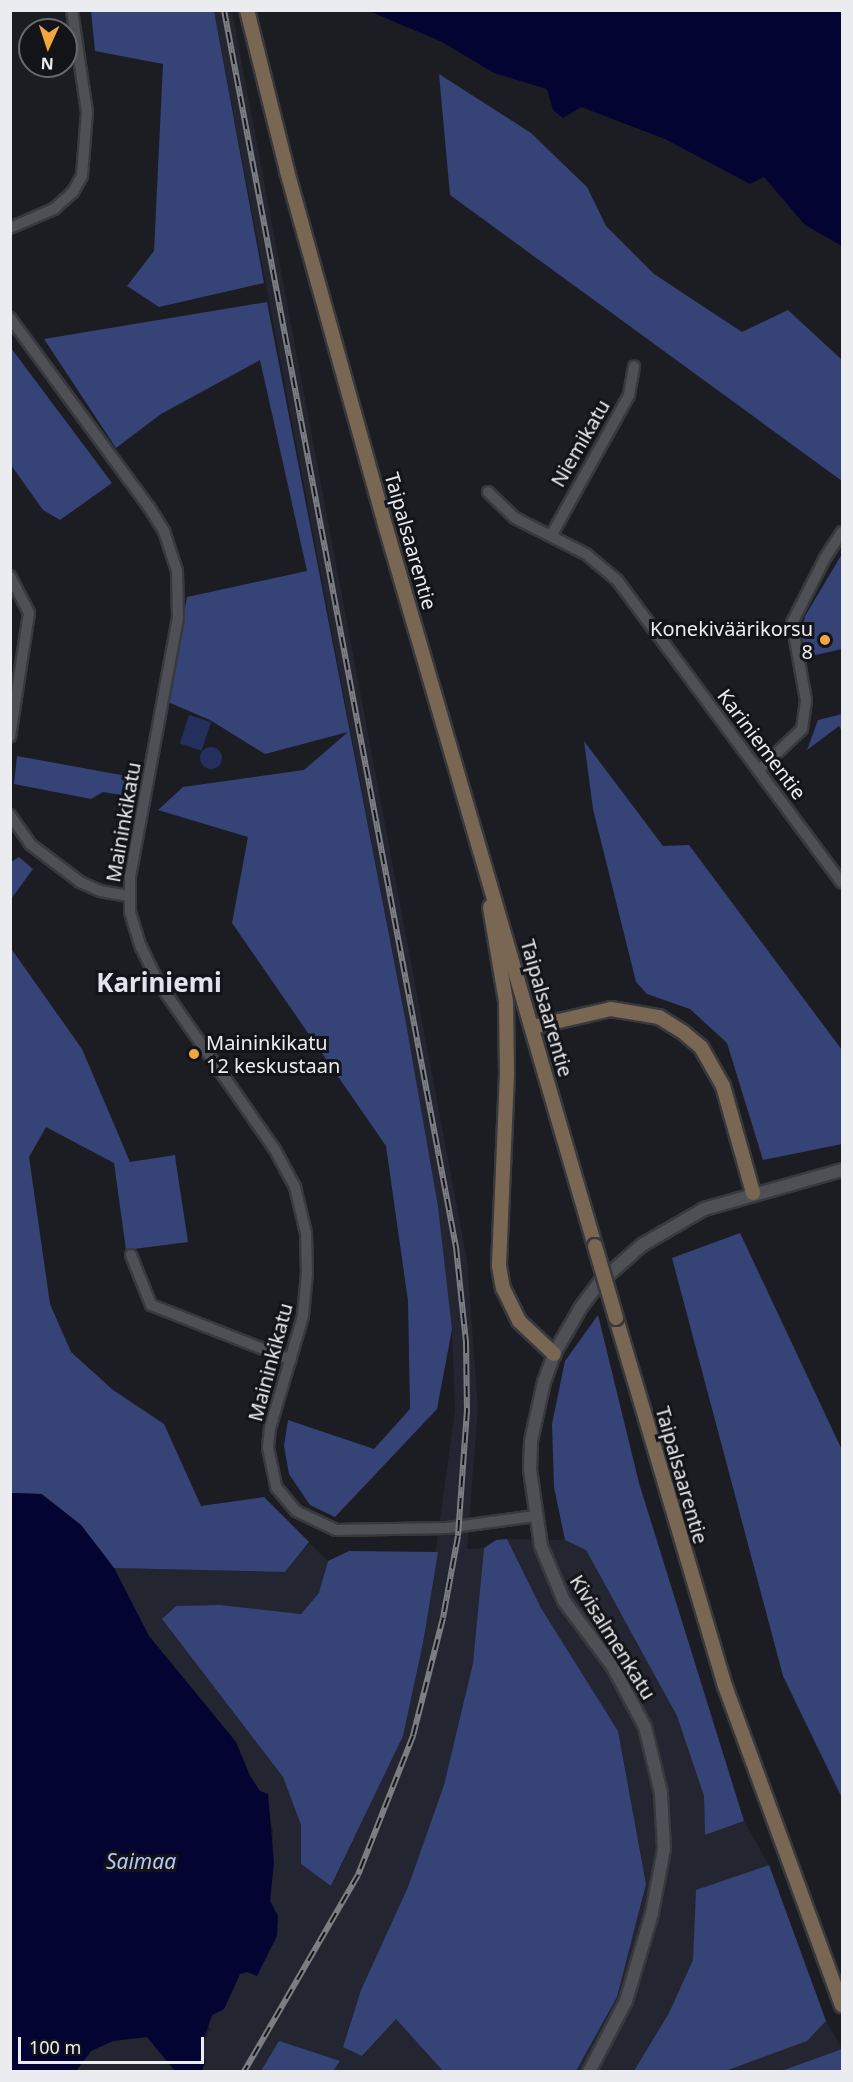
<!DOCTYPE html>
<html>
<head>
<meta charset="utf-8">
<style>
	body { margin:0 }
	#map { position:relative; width:853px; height:2082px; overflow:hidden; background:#1b1d22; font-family:"Noto Sans",sans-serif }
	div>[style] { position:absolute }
	.built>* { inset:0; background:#232630 }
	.green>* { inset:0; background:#242f5d; transform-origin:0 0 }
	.round { border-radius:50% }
	.forest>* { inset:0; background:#354377 }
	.water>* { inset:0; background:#040433 }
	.roads { filter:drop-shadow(2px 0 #38393d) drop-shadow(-2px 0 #38393d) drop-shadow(0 2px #38393d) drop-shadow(0 -2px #38393d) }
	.minor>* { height:10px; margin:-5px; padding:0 5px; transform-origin:5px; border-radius:5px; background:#4e5056 }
	.tertiary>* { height:12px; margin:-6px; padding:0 6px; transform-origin:6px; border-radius:6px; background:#4e5056 }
	.secondary>* { height:14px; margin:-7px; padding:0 7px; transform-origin:7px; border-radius:7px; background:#796754 }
	.rail>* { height:6px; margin-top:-3px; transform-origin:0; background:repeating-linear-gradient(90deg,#121418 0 11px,#7c7e83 0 22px); box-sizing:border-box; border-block:2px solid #7c7e83 }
	.bridges { filter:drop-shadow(2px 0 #38393d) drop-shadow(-2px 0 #38393d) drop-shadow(0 2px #38393d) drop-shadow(0 -2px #38393d) }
	.secondary-bridge>* { height:14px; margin:-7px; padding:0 7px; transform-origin:7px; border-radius:7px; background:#796754 }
	.dots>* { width:16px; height:16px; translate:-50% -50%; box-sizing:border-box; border:3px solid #121418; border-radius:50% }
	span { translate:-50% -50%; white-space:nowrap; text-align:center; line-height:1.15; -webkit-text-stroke:6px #121418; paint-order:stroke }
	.street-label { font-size:20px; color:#ebecf0 }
	.poi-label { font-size:20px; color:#ebecf0 }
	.right { translate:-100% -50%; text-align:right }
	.left { translate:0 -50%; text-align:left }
	.water-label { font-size:21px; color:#b6c6f8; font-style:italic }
	.district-label { font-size:26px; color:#e1e4eb; font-weight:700 }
	.frame { position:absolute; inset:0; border:12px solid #ebecf0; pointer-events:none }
	.north { position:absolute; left:18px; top:18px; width:60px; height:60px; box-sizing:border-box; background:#121418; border:2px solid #696a6e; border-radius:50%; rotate:183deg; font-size:16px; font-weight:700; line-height:24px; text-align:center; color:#ebecf0 }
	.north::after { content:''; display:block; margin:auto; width:21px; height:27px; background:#f1a63f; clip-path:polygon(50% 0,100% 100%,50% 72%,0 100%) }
	.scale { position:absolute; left:18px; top:2037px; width:186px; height:27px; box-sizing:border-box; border:3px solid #ebecf0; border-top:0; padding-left:8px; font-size:18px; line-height:21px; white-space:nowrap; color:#ebecf0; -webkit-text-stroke:4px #121418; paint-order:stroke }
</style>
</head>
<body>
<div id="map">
	<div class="built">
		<div style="clip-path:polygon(214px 11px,232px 11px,467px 1260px,478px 1408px,467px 1549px,484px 1548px,473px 1663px,444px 1785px,408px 1887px,361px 1990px,343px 2046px,363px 2056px,396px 2018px,443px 2071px,202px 2071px,205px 2063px,201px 2047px,210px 2030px,208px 2024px,213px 2015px,224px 2009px,240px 1974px,247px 1972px,257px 1976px,278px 1916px,270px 1902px,273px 1830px,236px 1742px,149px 1636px,114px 1568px,285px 1572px,309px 1543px,328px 1561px,319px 1594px,301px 1614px,220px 1605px,176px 1606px,162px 1619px,283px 1777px,301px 1825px,301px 1864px,332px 1886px,403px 1736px,423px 1643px,455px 1410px,452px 1329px,438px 1206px,406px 1023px)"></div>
		<div style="clip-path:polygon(507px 1539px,565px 1540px,586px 1550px,677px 1716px,704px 1796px,705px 1835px,744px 1821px,769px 1865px,826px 2021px,842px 2049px,781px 2071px,576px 2071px,617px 1997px,646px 1884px,618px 1731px,541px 1608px)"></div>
		<div style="clip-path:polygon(147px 2037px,175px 2071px,76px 2072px,91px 2051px,113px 2041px)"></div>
	</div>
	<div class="green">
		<div style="left:189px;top:715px;width:23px;height:30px;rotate:18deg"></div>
		<div class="round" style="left:200px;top:747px;width:22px;height:22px"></div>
	</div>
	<div class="forest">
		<div style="clip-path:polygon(91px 11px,214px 11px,264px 283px,159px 307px,127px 286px,154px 251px,163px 64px,95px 51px)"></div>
		<div style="clip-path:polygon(439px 74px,531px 133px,587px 187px,606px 226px,654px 274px,742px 332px,788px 310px,842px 360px,842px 481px,450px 195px)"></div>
		<div style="clip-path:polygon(267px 302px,406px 1023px,438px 1206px,452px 1329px,437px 1409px,335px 1517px,310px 1505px,289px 1474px,284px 1446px,288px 1420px,374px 1449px,410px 1409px,408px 1301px,386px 1146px,232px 923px,248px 837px,158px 810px,183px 787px,304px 770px,348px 732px,265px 754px,210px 720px,168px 702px,187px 597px,307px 571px,260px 360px,161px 414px,116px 448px,44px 339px)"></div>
		<div style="clip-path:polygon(11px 348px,112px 483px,60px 520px,43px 510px,11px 465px)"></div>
		<div style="clip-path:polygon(842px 554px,842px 649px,807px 657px,800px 635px,805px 616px)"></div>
		<div style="clip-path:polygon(842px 714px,842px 731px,839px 726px,807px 750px,818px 720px)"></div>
		<div style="clip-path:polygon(584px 741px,663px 846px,689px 845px,842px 1050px,842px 1144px,763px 1160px,727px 1043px,690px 1009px,647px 994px,636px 982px,593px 809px)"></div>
		<div style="clip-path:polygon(17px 756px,132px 777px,128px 796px,103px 792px,91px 799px,14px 784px)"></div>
		<div style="clip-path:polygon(19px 857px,33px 869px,11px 899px,11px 862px)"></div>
		<div style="clip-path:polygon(10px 947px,82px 1049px,130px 1162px,175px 1155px,176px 1163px,188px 1242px,126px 1250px,114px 1163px,46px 1127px,29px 1157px,50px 1304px,71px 1352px,113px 1390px,164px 1424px,201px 1506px,264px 1497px,309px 1542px,285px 1572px,114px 1568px,81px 1525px,42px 1494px,11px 1493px)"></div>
		<div style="clip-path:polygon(740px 1233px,842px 1450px,842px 1798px,783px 1676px,672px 1258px)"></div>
		<div style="clip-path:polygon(598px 1315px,639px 1483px,744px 1821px,705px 1835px,704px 1796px,677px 1716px,586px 1550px,565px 1540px,554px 1487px,552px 1424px,565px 1361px)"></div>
		<div style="clip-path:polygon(507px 1539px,541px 1608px,618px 1731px,646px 1884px,617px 1997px,576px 2071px,443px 2071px,396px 2019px,362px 2056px,343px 2047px,361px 1990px,408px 1887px,444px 1785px,473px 1663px,484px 1548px,496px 1540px)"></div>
		<div style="clip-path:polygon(349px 1551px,438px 1552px,423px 1643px,403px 1736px,331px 1886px,301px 1864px,301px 1825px,283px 1777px,162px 1619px,176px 1606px,220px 1605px,301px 1614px,319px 1593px,328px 1561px)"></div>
		<div style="clip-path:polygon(769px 1865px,826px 2021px,807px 2041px,725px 2071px,634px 2071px,669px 2013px,693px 1960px,696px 1890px)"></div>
		<div style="clip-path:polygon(279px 2041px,340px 2061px,333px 2071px,261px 2071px)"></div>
		<div style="clip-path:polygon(842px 2049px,842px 2071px,781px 2071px)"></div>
	</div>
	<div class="water">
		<div style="clip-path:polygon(369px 11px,842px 11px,842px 246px,805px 225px,764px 177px,750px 184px,665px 139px,581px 107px,563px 118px,553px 110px,547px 89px,494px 73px,442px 42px)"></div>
		<div style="clip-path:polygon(11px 1493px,41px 1494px,81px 1525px,114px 1568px,149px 1636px,236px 1742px,250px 1776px,260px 1791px,268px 1794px,274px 1863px,270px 1901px,278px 1916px,277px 1936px,257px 1976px,247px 1972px,240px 1974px,224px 2009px,212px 2015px,201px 2047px,205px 2063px,202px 2071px,175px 2071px,147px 2037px,113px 2041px,91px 2051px,76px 2071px,11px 2071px)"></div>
	</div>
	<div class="roads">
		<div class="minor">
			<div style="left:10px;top:228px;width:48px;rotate:-23.4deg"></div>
			<div style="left:54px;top:209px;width:25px;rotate:-42deg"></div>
			<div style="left:73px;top:192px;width:18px;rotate:-61deg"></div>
			<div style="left:82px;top:176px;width:64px;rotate:-85.5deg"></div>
			<div style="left:87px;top:112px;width:103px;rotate:-98.4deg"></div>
			<div style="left:10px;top:318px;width:235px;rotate:53.7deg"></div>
			<div style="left:149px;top:507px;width:28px;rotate:58deg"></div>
			<div style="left:164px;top:531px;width:42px;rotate:72deg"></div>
			<div style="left:177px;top:571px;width:47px;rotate:88.8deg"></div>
			<div style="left:178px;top:618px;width:263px;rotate:100.5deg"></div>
			<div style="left:130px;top:877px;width:35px;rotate:90deg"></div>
			<div style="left:130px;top:912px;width:37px;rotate:73deg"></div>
			<div style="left:141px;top:947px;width:39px;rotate:64deg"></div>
			<div style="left:158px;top:982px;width:203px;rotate:55.1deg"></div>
			<div style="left:274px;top:1148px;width:44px;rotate:61.7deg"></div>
			<div style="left:295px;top:1187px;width:47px;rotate:76.6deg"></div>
			<div style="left:306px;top:1233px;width:40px;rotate:88.6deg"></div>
			<div style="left:307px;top:1273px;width:43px;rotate:95.3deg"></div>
			<div style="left:303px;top:1316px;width:117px;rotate:106.4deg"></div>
			<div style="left:270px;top:1428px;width:20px;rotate:96deg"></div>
			<div style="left:268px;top:1448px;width:40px;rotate:78deg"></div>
			<div style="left:276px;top:1487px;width:31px;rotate:50deg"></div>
			<div style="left:296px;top:1511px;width:44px;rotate:25.4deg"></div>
			<div style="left:336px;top:1530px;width:111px;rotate:-1deg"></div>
			<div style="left:447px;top:1528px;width:89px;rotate:-7.8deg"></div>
			<div style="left:488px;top:492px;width:37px;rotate:44deg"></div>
			<div style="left:515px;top:518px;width:80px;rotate:26.9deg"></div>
			<div style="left:586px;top:554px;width:40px;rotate:40deg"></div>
			<div style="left:617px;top:580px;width:377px;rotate:53.4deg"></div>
			<div style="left:551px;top:536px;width:161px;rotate:-61deg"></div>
			<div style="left:629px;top:395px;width:29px;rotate:-80deg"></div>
			<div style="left:10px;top:576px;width:42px;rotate:62.8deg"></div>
			<div style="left:29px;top:613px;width:125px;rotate:98.7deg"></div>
			<div style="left:759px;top:770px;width:59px;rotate:-43.6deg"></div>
			<div style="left:802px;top:729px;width:29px;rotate:-82deg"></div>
			<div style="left:806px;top:700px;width:78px;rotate:-100.3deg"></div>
			<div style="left:792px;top:623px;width:73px;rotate:-63.1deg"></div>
			<div style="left:825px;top:558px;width:31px;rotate:-57deg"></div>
			<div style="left:10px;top:815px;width:35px;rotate:55deg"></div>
			<div style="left:30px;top:844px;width:63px;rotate:37.2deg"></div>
			<div style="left:80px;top:882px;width:22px;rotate:24deg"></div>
			<div style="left:100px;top:891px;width:29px;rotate:10deg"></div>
			<div style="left:131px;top:1255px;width:54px;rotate:68.2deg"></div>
			<div style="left:151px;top:1305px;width:150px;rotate:21.4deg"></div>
		</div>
		<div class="tertiary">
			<div style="left:589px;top:2072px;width:80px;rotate:-62.5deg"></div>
			<div style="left:626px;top:2001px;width:92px;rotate:-73.5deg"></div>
			<div style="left:652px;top:1913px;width:65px;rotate:-79.4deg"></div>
			<div style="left:664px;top:1849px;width:56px;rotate:-93.1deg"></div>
			<div style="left:661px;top:1793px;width:68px;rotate:-103.6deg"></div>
			<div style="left:645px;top:1727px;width:68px;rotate:-118.1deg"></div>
			<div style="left:613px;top:1667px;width:82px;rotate:-126.6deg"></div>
			<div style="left:564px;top:1601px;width:60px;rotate:-112.7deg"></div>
			<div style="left:541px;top:1546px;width:77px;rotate:-98.2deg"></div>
			<div style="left:530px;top:1470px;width:29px;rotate:-88deg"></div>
			<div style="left:531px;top:1441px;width:60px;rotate:-77.6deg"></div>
			<div style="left:544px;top:1382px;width:30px;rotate:-70deg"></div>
			<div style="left:554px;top:1354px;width:54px;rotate:-60.1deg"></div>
			<div style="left:581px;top:1307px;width:30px;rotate:-53deg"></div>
			<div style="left:599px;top:1283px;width:57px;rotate:-41.5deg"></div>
			<div style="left:642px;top:1245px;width:72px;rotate:-30.1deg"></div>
			<div style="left:704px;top:1209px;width:143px;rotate:-15.8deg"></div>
		</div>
		<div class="secondary">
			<div style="left:247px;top:10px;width:166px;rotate:76deg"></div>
			<div style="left:287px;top:171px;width:370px;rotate:74.5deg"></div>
			<div style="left:386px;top:528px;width:748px;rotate:73.77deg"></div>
			<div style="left:490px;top:907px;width:96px;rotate:80.4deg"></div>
			<div style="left:506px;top:1002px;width:72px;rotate:89.2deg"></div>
			<div style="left:507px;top:1074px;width:192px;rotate:92.4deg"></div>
			<div style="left:499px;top:1266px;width:22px;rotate:80deg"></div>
			<div style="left:503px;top:1288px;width:37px;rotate:64deg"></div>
			<div style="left:519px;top:1321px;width:48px;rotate:43.3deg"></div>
			<div style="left:533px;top:1027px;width:80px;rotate:-13deg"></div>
			<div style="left:611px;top:1009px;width:49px;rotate:9.5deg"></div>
			<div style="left:659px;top:1017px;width:28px;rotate:32deg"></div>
			<div style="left:683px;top:1032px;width:23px;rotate:40deg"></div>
			<div style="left:701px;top:1047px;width:45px;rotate:60.6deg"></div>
			<div style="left:723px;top:1086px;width:111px;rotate:74.3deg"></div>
			<div style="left:616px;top:1318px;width:384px;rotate:73.5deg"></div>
			<div style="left:725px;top:1686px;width:340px;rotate:69.9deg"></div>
		</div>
	</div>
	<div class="rail">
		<div style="left:224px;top:10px;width:1259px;rotate:79.38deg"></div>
		<div style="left:456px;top:1247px;width:96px;rotate:84deg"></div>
		<div style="left:466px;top:1342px;width:68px;rotate:89.2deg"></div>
		<div style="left:467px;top:1410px;width:126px;rotate:94.1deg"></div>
		<div style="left:458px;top:1536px;width:83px;rotate:100.4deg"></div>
		<div style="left:443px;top:1618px;width:122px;rotate:104.3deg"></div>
		<div style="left:413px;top:1736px;width:149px;rotate:111.6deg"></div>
		<div style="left:358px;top:1875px;width:228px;rotate:120.1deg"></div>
	</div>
	<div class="bridges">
		<div class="secondary-bridge">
			<div style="left:595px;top:1246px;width:75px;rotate:73.7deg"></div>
		</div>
	</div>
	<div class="dots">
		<div style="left:825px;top:640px;background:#f1a63f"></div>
		<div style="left:194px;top:1054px;background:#f1a63f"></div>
	</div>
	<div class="street-label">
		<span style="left:580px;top:443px;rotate:-60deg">Niemikatu</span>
		<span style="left:411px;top:541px;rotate:74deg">Taipalsaarentie</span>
		<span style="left:762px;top:744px;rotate:53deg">Kariniementie</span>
		<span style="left:123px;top:822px;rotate:-80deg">Maininkikatu</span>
		<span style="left:547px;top:1008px;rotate:74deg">Taipalsaarentie</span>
		<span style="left:270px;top:1362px;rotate:-75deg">Maininkikatu</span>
		<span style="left:682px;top:1475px;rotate:74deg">Taipalsaarentie</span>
		<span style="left:613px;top:1637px;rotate:58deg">Kivisalmenkatu</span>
	</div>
	<div class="poi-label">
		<span class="right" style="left:813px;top:640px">Konekiväärikorsu<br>8</span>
		<span class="left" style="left:206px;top:1054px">Maininkikatu<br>12 keskustaan</span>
	</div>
	<div class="water-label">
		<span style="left:141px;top:1861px">Saimaa</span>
	</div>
	<div class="district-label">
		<span style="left:159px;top:983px">Kariniemi</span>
	</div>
	<div class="frame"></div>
	<div class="north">N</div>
	<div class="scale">100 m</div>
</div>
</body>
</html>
